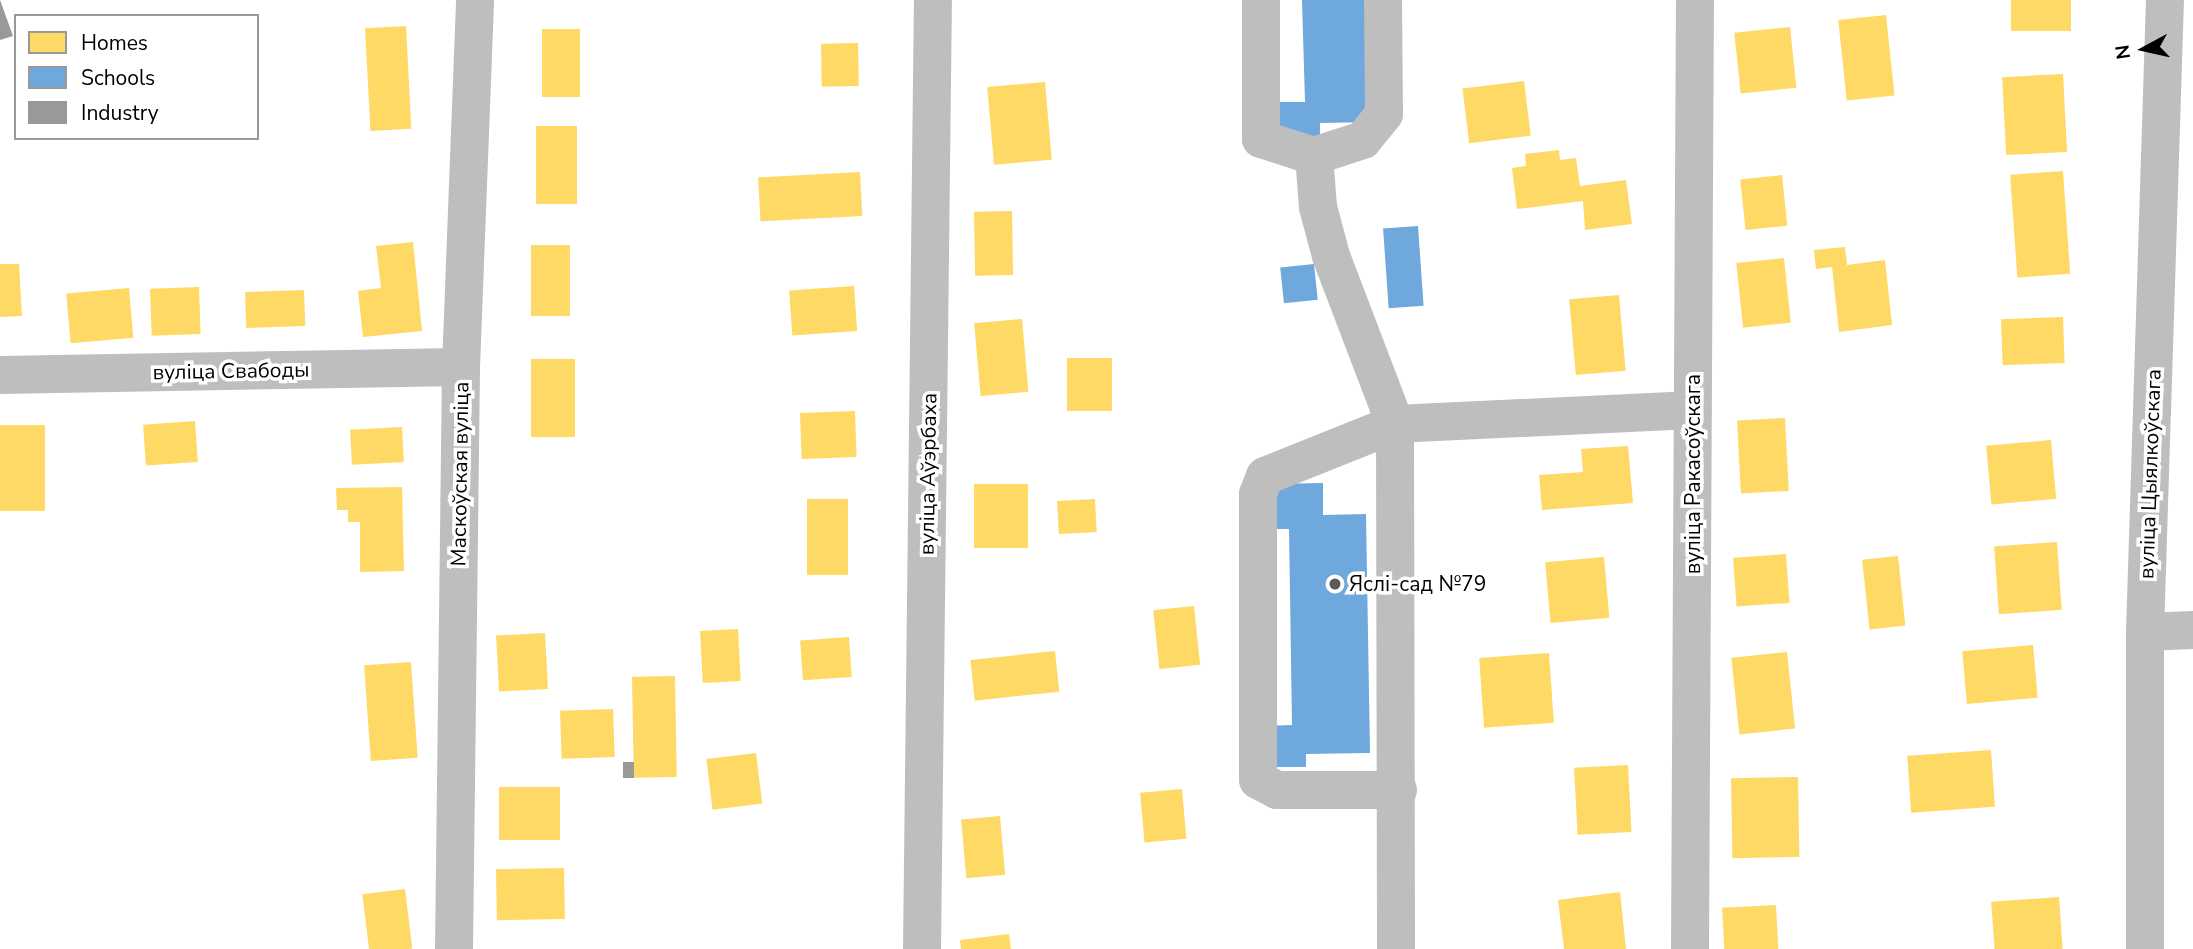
<!DOCTYPE html>
<html>
<head>
<meta charset="utf-8">
<style>
	body { margin:0 }
	#map { position:relative; width:2193px; height:949px; overflow:hidden; background:#fff; font-family:"Nunito Sans",sans-serif }
	div>[style] { position:absolute }
	.homes>* { inset:0; background:#ffd966; transform-origin:0 0 }
	.schools>* { inset:0; background:#6fa8dc; transform-origin:0 0 }
	.industry>* { inset:0; background:#999; transform-origin:0 0 }
	.minor>* { height:38px; margin:-19px; padding:0 19px; transform-origin:19px; border-radius:19px; background:#bebebe }
	.dots>* { width:19px; height:19px; translate:-50% -50%; box-sizing:border-box; border:4px solid #fff; border-radius:50% }
	span { translate:-50% -50%; white-space:nowrap; text-align:center; line-height:1.15; -webkit-text-stroke:7px #fff; paint-order:stroke }
	.street-label { font-size:21px; color:#000 }
	.poi-label { font-size:21px; color:#000 }
	.left { translate:0 -50%; text-align:left }
	.legend { position:absolute; left:14px; top:14px; width:245px; height:126px; box-sizing:border-box; background:#fff; border:2px solid #999; margin:0; padding:9px 12px; list-style:none; font-size:21px; color:#000 }
	.legend li { display:flex; align-items:center; gap:14px; height:35px }
	.legend b { width:35px; border:2px solid #999 }
	.north { position:absolute; left:2109px; top:14px; width:70px; height:70px; -webkit-text-stroke:5px #fff; paint-order:stroke; rotate:262deg; font-size:19px; font-weight:700; line-height:28px; text-align:center; color:#000 }
	.north::after { content:''; display:block; margin:auto; width:24px; height:32px; background:#000; clip-path:polygon(50% 0,100% 100%,50% 72%,0 100%) }
</style>
</head>
<body>
<div id="map">
	<div class="homes">
		<div style="left:2011px;top:0;width:60px;height:31px"></div>
		<div style="left:1886px;top:15px;width:81px;height:48px;rotate:84deg"></div>
		<div style="left:406px;top:26px;width:103px;height:41px;rotate:87deg"></div>
		<div style="left:1790px;top:27px;width:61px;height:56px;rotate:84deg"></div>
		<div style="left:542px;top:29px;width:38px;height:68px"></div>
		<div style="left:858px;top:43px;width:43px;height:37px;rotate:89deg"></div>
		<div style="left:2063px;top:74px;width:78px;height:61px;rotate:87deg"></div>
		<div style="left:1524px;top:81px;width:55px;height:62px;rotate:83deg"></div>
		<div style="left:1045px;top:82px;width:78px;height:58px;rotate:85deg"></div>
		<div style="left:536px;top:126px;width:41px;height:78px"></div>
		<div style="clip-path:polygon(1559px 150px,1560px 160px,1576px 158px,1580px 186px,1626px 180px,1632px 224px,1585px 230px,1583px 201px,1517px 209px,1512px 168px,1526px 166px,1525px 154px)"></div>
		<div style="left:2063px;top:171px;width:103px;height:53px;rotate:86deg"></div>
		<div style="left:860px;top:172px;width:44px;height:102px;rotate:87deg"></div>
		<div style="left:1782px;top:175px;width:51px;height:42px;rotate:84deg"></div>
		<div style="left:1012px;top:211px;width:64px;height:38px;rotate:89deg"></div>
		<div style="clip-path:polygon(413px 242px,422px 331px,363px 337px,358px 291px,381px 288px,376px 246px)"></div>
		<div style="left:531px;top:245px;width:39px;height:71px"></div>
		<div style="clip-path:polygon(1845px 247px,1847px 265px,1885px 260px,1892px 325px,1839px 332px,1832px 267px,1816px 269px,1814px 250px)"></div>
		<div style="left:1784px;top:258px;width:65px;height:48px;rotate:84deg"></div>
		<div style="clip-path:polygon(0 264px,19px 264px,22px 316px,0 317px)"></div>
		<div style="left:854px;top:286px;width:45px;height:65px;rotate:86deg"></div>
		<div style="left:199px;top:287px;width:47px;height:49px;rotate:88deg"></div>
		<div style="left:129px;top:288px;width:50px;height:63px;rotate:85deg"></div>
		<div style="left:304px;top:290px;width:36px;height:59px;rotate:88deg"></div>
		<div style="left:1619px;top:295px;width:76px;height:50px;rotate:85deg"></div>
		<div style="left:2063px;top:317px;width:46px;height:62px;rotate:88deg"></div>
		<div style="left:1022px;top:319px;width:73px;height:48px;rotate:85deg"></div>
		<div style="left:1067px;top:358px;width:45px;height:53px"></div>
		<div style="left:531px;top:359px;width:44px;height:78px"></div>
		<div style="left:855px;top:411px;width:46px;height:55px;rotate:88deg"></div>
		<div style="left:1785px;top:418px;width:73px;height:48px;rotate:87deg"></div>
		<div style="left:195px;top:421px;width:41px;height:52px;rotate:86deg"></div>
		<div style="left:0;top:425px;width:45px;height:86px"></div>
		<div style="left:402px;top:427px;width:35px;height:52px;rotate:87deg"></div>
		<div style="left:2051px;top:440px;width:59px;height:65px;rotate:85deg"></div>
		<div style="clip-path:polygon(1628px 446px,1633px 503px,1542px 510px,1539px 475px,1583px 472px,1581px 449px)"></div>
		<div style="left:974px;top:484px;width:54px;height:64px"></div>
		<div style="clip-path:polygon(402px 487px,404px 571px,360px 572px,360px 522px,348px 522px,348px 510px,337px 510px,336px 488px)"></div>
		<div style="left:807px;top:499px;width:41px;height:76px"></div>
		<div style="left:1095px;top:499px;width:33px;height:38px;rotate:87deg"></div>
		<div style="left:2057px;top:542px;width:68px;height:63px;rotate:86deg"></div>
		<div style="left:1786px;top:554px;width:49px;height:53px;rotate:86deg"></div>
		<div style="left:1898px;top:556px;width:70px;height:36px;rotate:84deg"></div>
		<div style="left:1604px;top:557px;width:61px;height:59px;rotate:85deg"></div>
		<div style="left:1194px;top:606px;width:59px;height:41px;rotate:84deg"></div>
		<div style="left:738px;top:629px;width:52px;height:38px;rotate:87deg"></div>
		<div style="left:545px;top:633px;width:56px;height:49px;rotate:87deg"></div>
		<div style="left:849px;top:637px;width:40px;height:49px;rotate:86deg"></div>
		<div style="left:2033px;top:645px;width:53px;height:71px;rotate:85deg"></div>
		<div style="left:1055px;top:651px;width:41px;height:85px;rotate:84deg"></div>
		<div style="left:1787px;top:652px;width:77px;height:56px;rotate:84deg"></div>
		<div style="left:1549px;top:653px;width:70px;height:70px;rotate:86deg"></div>
		<div style="left:411px;top:662px;width:96px;height:47px;rotate:86deg"></div>
		<div style="left:675px;top:676px;width:101px;height:43px;rotate:89deg"></div>
		<div style="left:613px;top:709px;width:48px;height:53px;rotate:88deg"></div>
		<div style="left:1991px;top:750px;width:57px;height:84px;rotate:86deg"></div>
		<div style="left:756px;top:753px;width:51px;height:50px;rotate:83deg"></div>
		<div style="left:1628px;top:765px;width:67px;height:54px;rotate:87deg"></div>
		<div style="left:1798px;top:777px;width:80px;height:67px;rotate:89deg"></div>
		<div style="left:499px;top:787px;width:61px;height:53px"></div>
		<div style="left:1182px;top:789px;width:50px;height:42px;rotate:85deg"></div>
		<div style="left:1000px;top:816px;width:59px;height:39px;rotate:85deg"></div>
		<div style="left:564px;top:868px;width:51px;height:68px;rotate:89deg"></div>
		<div style="left:405px;top:889px;width:60px;height:43px;rotate:83deg"></div>
		<div style="clip-path:polygon(1620px 892px,1626px 949px,1564px 949px,1558px 900px)"></div>
		<div style="left:2059px;top:897px;width:52px;height:68px;rotate:86deg"></div>
		<div style="left:1776px;top:905px;width:44px;height:54px;rotate:87deg"></div>
		<div style="clip-path:polygon(1009px 934px,1011px 949px,961px 949px,960px 940px)"></div>
	</div>
	<div class="schools">
		<div style="clip-path:polygon(1302px 0,1372px 0,1375px 122px,1320px 123px,1320px 138px,1268px 139px,1267px 102px,1305px 102px)"></div>
		<div style="left:1418px;top:226px;width:80px;height:35px;rotate:86deg"></div>
		<div style="left:1314px;top:264px;width:36px;height:34px;rotate:84deg"></div>
		<div style="clip-path:polygon(1323px 483px,1323px 515px,1366px 514px,1370px 753px,1306px 754px,1306px 767px,1261px 767px,1260px 726px,1292px 725px,1289px 529px,1263px 529px,1263px 484px)"></div>
	</div>
	<div class="industry">
		<div style="clip-path:polygon(0 0,13px 36px,0 40px)"></div>
		<div style="left:623px;top:762px;width:11px;height:16px"></div>
	</div>
	<div class="minor">
		<div style="left:1261px;top:0;width:139px;rotate:90deg"></div>
		<div style="left:1261px;top:139px;width:56px;rotate:17.8deg"></div>
		<div style="left:1383px;top:0;width:114px;rotate:89.5deg"></div>
		<div style="left:1384px;top:114px;width:33px;rotate:129deg"></div>
		<div style="left:1363px;top:140px;width:52px;rotate:161.9deg"></div>
		<div style="left:1314px;top:156px;width:51px;rotate:85.5deg"></div>
		<div style="left:1318px;top:207px;width:51px;rotate:75.1deg"></div>
		<div style="left:1331px;top:256px;width:180px;rotate:69.1deg"></div>
		<div style="left:1395px;top:424px;width:525px;rotate:89.89deg"></div>
		<div style="left:0;top:375px;width:461px;rotate:-1deg"></div>
		<div style="left:2145px;top:632px;width:48px;rotate:-2.4deg"></div>
		<div style="left:1398px;top:790px;width:121px;rotate:180deg"></div>
		<div style="left:1277px;top:790px;width:21px;rotate:-152deg"></div>
		<div style="left:1258px;top:780px;width:286px;rotate:-90deg"></div>
		<div style="left:1258px;top:494px;width:19px;rotate:-69deg"></div>
		<div style="left:1265px;top:476px;width:140px;rotate:-21.8deg"></div>
		<div style="left:1395px;top:424px;width:298px;rotate:-2.7deg"></div>
		<div style="left:454px;top:949px;width:582px;rotate:-89.31deg"></div>
		<div style="left:461px;top:367px;width:367px;rotate:-87.8deg"></div>
		<div style="left:922px;top:949px;width:949px;rotate:-89.34deg"></div>
		<div style="left:1690px;top:949px;width:949px;rotate:-89.7deg"></div>
		<div style="left:2145px;top:949px;width:317px;rotate:-90deg"></div>
		<div style="left:2145px;top:632px;width:632px;rotate:-88.19deg"></div>
	</div>
	<div class="dots">
		<div style="left:1335px;top:584px;background:#595959"></div>
	</div>
	<div class="street-label">
		<span style="left:231px;top:371px;rotate:-1deg">вуліца Свабоды</span>
		<span style="left:460px;top:474px;rotate:-89deg">Маскоўская вуліца</span>
		<span style="left:928px;top:474px;rotate:-89deg">вуліца Аўэрбаха</span>
		<span style="left:1693px;top:474px;rotate:-90deg">вуліца Ракасоўскага</span>
		<span style="left:2150px;top:474px;rotate:-88deg">вуліца Цыялкоўскага</span>
	</div>
	<div class="poi-label">
		<span class="left" style="left:1349px;top:584px">Яслі-сад №79</span>
	</div>
	<ul class="legend">
	<li><b style="height:19px;background:#ffd966"></b>Homes</li>
	<li><b style="height:19px;background:#6fa8dc"></b>Schools</li>
	<li><b style="height:19px;background:#999"></b>Industry</li>
	</ul>
	<div class="north">N</div>
</div>
</body>
</html>
